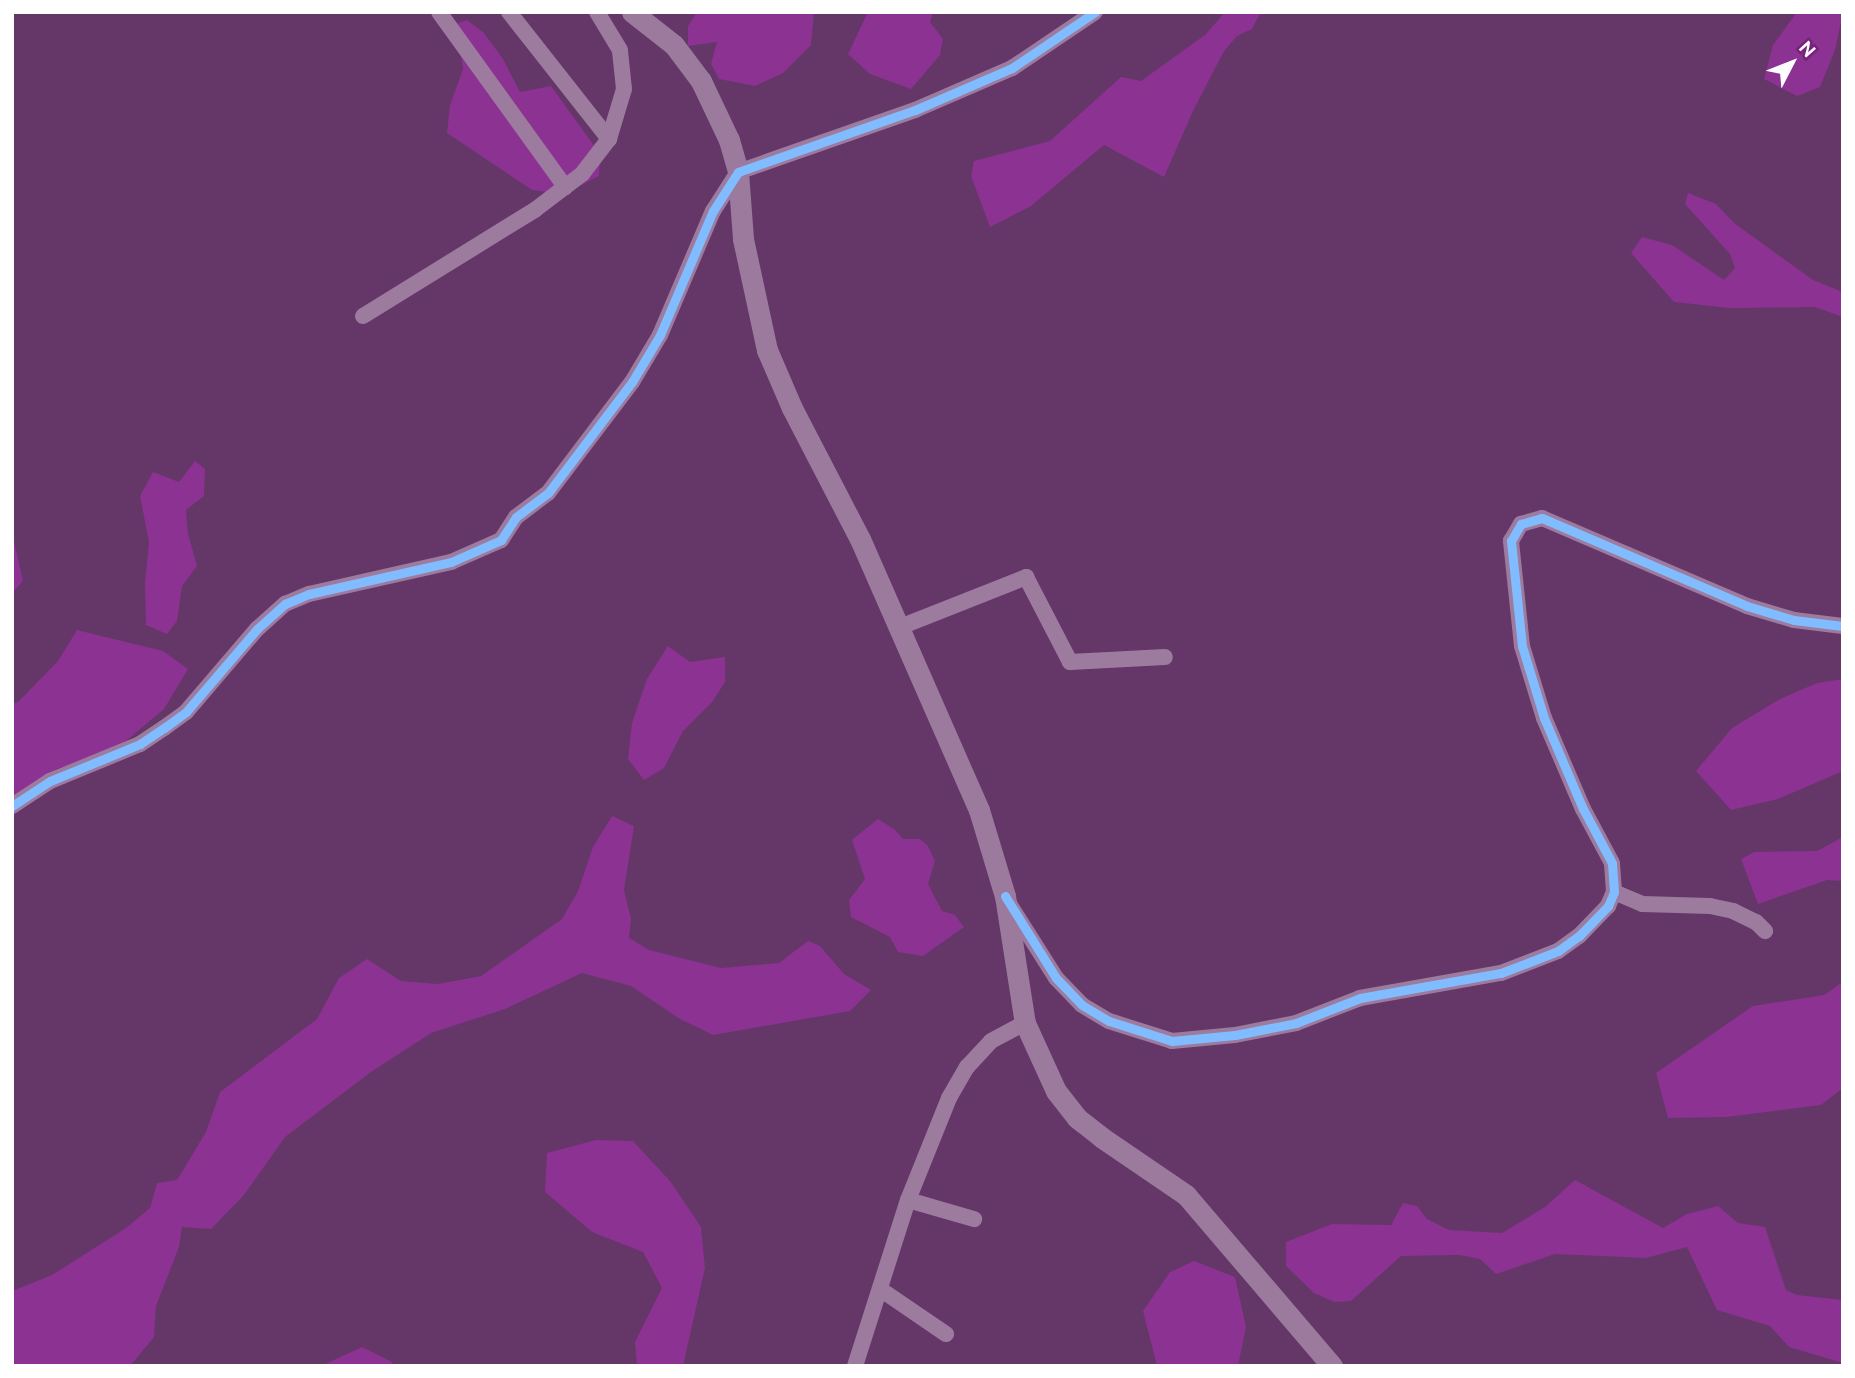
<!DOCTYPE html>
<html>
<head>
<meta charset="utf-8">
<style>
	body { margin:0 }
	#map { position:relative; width:1855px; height:1378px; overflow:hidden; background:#653668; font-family:Ubuntu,sans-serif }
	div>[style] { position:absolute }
	.green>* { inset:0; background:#8c3292 }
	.minor>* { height:16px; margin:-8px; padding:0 8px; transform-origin:8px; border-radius:8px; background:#9c7b9f }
	.major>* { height:21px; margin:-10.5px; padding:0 10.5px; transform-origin:10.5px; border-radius:10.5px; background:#9b7a9e }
	.cycleway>* { height:9px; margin:-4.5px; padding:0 4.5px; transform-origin:4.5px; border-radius:4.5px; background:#80bcff }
	span { translate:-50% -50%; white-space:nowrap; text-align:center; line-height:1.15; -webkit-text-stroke:6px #78217d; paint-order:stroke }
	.frame { position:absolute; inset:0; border:14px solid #fff; pointer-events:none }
	.north { position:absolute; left:1757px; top:28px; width:70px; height:70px; -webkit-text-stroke:5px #78217d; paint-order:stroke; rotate:48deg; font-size:19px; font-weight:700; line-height:28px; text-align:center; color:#fff }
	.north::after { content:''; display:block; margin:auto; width:24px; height:32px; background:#fff; clip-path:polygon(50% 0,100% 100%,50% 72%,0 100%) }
</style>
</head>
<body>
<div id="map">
	<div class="green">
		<div style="clip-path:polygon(697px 12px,814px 12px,811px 45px,783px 73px,755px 86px,719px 79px,711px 64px,717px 42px,688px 46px,688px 26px)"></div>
		<div style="clip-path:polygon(868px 12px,933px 12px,930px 22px,943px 39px,940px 55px,911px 89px,870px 74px,848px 54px)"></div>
		<div style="clip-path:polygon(1225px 12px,1261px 12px,1252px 29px,1237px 36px,1224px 51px,1193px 111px,1164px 177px,1104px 145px,1031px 206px,990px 227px,971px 176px,974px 161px,1050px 141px,1121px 77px,1141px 81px,1205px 35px)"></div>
		<div style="clip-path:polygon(1797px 12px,1843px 12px,1835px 50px,1820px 87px,1797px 96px,1764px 79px,1773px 45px)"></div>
		<div style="clip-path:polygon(467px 20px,484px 33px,503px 59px,520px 92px,551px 86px,600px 154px,599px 176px,564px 194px,532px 190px,447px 133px,450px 105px,463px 69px,456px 24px)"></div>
		<div style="clip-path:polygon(1688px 193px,1716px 204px,1734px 223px,1813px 280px,1843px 292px,1843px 317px,1815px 307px,1729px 308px,1674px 302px,1631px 253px,1642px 237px,1672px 245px,1724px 280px,1735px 268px,1730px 254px,1685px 204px)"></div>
		<div style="clip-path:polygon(195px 461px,205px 469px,204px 496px,186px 510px,188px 534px,197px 566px,182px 586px,177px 621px,167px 634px,146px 625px,145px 583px,149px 542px,140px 496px,153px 472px,179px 482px)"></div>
		<div style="clip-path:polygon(12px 532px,23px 581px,12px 593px)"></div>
		<div style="clip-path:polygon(77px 630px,163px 651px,188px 669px,164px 709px,114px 751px,56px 769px,12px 805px,12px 704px,18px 702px,58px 661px)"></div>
		<div style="clip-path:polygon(668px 646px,690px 662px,725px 657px,725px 682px,712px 702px,683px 731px,664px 768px,644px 780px,628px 759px,632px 723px,647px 679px)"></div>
		<div style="clip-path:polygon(1843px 679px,1843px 771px,1778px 799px,1731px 810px,1696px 771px,1732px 728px,1780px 699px,1817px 683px)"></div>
		<div style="clip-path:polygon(612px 816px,634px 826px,624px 890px,631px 919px,629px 938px,649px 950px,721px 968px,779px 963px,808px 941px,820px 946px,844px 974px,871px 990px,850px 1011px,713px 1035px,680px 1019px,631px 986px,582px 973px,505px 1009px,431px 1033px,371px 1072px,285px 1137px,244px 1195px,211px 1229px,182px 1227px,179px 1247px,156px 1306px,154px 1337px,130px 1366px,12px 1366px,12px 1291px,52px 1275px,126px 1228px,150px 1208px,157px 1183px,177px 1180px,206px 1132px,220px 1092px,317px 1019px,339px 978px,367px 959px,401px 981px,438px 984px,481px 976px,562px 919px,578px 891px,593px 847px)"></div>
		<div style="clip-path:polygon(878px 819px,894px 829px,903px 839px,920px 839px,928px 846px,935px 861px,928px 884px,942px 911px,955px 915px,964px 927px,923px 956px,898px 952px,890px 937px,851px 917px,849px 900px,865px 879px,852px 840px)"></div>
		<div style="clip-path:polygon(1843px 837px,1843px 881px,1827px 880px,1758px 904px,1741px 859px,1754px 852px,1817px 851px)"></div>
		<div style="clip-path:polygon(1843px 978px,1843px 1088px,1821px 1105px,1726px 1117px,1668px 1118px,1656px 1073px,1753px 1006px,1824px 995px,1841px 983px)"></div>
		<div style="clip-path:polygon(596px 1140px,633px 1141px,670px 1181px,701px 1227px,705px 1268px,683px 1366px,637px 1366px,635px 1342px,662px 1288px,643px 1252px,592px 1232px,545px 1192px,547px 1153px)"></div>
		<div style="clip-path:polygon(1575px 1180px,1663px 1228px,1687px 1214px,1718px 1206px,1738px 1223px,1765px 1227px,1786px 1290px,1797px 1295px,1843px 1300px,1843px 1363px,1789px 1347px,1770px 1326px,1717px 1310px,1687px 1247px,1646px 1258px,1555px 1254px,1496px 1274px,1480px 1259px,1460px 1255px,1401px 1256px,1351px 1301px,1335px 1302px,1314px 1293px,1286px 1266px,1286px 1242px,1332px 1224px,1391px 1225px,1403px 1203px,1417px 1206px,1427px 1219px,1449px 1230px,1502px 1233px,1545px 1207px)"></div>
		<div style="clip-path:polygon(1194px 1261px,1235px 1277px,1246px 1327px,1238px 1366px,1157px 1366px,1143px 1311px,1170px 1272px)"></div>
		<div style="clip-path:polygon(362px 1347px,392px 1362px,393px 1366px,321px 1366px)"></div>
	</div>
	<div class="minor">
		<div style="left:439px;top:12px;width:216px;rotate:54.2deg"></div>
		<div style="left:509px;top:12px;width:162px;rotate:51.8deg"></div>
		<div style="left:363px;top:316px;width:203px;rotate:-31.7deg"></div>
		<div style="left:536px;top:209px;width:58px;rotate:-37.3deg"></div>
		<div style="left:582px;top:174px;width:44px;rotate:-52.4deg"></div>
		<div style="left:609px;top:139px;width:52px;rotate:-73.3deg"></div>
		<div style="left:624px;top:89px;width:39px;rotate:-96deg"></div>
		<div style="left:620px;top:50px;width:44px;rotate:-121.2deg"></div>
		<div style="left:900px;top:627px;width:136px;rotate:-21.6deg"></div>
		<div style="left:1026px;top:577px;width:96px;rotate:62.6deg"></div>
		<div style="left:1070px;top:662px;width:95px;rotate:-3deg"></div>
		<div style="left:12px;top:806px;width:45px;rotate:-33.3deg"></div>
		<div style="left:50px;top:781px;width:97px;rotate:-22.3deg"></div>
		<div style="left:140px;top:744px;width:29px;rotate:-34deg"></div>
		<div style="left:164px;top:728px;width:27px;rotate:-36deg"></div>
		<div style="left:186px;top:712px;width:109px;rotate:-49.5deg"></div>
		<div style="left:257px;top:629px;width:38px;rotate:-42deg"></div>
		<div style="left:285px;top:604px;width:26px;rotate:-23deg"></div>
		<div style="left:309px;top:594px;width:146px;rotate:-12.7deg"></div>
		<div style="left:451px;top:562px;width:55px;rotate:-23.7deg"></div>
		<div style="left:501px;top:540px;width:27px;rotate:-57deg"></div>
		<div style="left:516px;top:517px;width:40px;rotate:-37deg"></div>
		<div style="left:548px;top:493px;width:139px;rotate:-52.9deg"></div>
		<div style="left:632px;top:382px;width:55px;rotate:-59.2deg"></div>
		<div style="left:660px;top:335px;width:135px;rotate:-66.9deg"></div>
		<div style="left:713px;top:211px;width:46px;rotate:-57.3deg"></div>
		<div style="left:738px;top:172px;width:188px;rotate:-19.3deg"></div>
		<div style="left:915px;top:110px;width:106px;rotate:-23.4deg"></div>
		<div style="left:1012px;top:68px;width:100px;rotate:-34deg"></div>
		<div style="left:1614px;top:892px;width:30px;rotate:23deg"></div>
		<div style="left:1642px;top:904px;width:68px;rotate:1.7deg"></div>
		<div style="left:1710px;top:906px;width:24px;rotate:12deg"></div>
		<div style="left:1733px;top:911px;width:25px;rotate:26deg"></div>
		<div style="left:1756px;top:922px;width:13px;rotate:45deg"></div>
		<div style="left:1008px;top:902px;width:90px;rotate:57.7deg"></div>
		<div style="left:1056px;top:978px;width:37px;rotate:46deg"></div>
		<div style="left:1082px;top:1005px;width:31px;rotate:31deg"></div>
		<div style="left:1109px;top:1021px;width:66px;rotate:17.6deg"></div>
		<div style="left:1172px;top:1041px;width:63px;rotate:-5.4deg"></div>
		<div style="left:1235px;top:1035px;width:62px;rotate:-11.1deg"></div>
		<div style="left:1296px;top:1023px;width:69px;rotate:-21.3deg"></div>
		<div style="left:1360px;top:998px;width:143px;rotate:-10.1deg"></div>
		<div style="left:1501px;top:973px;width:61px;rotate:-21.1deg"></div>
		<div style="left:1558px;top:951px;width:26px;rotate:-36deg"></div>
		<div style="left:1579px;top:936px;width:42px;rotate:-46deg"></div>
		<div style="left:1608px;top:906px;width:15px;rotate:-67deg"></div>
		<div style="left:1614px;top:892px;width:29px;rotate:-94deg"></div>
		<div style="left:1612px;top:863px;width:61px;rotate:-118.2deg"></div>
		<div style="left:1583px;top:809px;width:99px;rotate:-113.2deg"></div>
		<div style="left:1544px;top:718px;width:75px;rotate:-107deg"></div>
		<div style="left:1522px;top:646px;width:106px;rotate:-96deg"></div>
		<div style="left:1511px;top:541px;width:20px;rotate:-60deg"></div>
		<div style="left:1521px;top:524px;width:22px;rotate:-16deg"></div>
		<div style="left:1542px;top:518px;width:223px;rotate:23.2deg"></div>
		<div style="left:1747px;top:606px;width:49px;rotate:16.6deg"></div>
		<div style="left:1794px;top:620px;width:49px;rotate:7deg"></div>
		<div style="left:908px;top:1200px;width:69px;rotate:16.1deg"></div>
		<div style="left:880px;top:1289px;width:80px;rotate:34.3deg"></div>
		<div style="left:855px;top:1366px;width:174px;rotate:-72.3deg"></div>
		<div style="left:908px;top:1200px;width:110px;rotate:-68.1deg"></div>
		<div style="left:949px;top:1098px;width:36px;rotate:-60deg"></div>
		<div style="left:967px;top:1067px;width:35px;rotate:-47deg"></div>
		<div style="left:991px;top:1041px;width:38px;rotate:-28deg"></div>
	</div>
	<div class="major">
		<div style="left:632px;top:12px;width:53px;rotate:38.2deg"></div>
		<div style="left:674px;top:45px;width:45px;rotate:53.1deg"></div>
		<div style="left:701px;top:81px;width:65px;rotate:64.6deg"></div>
		<div style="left:729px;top:140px;width:33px;rotate:74deg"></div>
		<div style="left:738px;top:172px;width:67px;rotate:85.7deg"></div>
		<div style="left:743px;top:239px;width:114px;rotate:77.8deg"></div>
		<div style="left:767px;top:350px;width:63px;rotate:66.7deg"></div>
		<div style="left:792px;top:408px;width:148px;rotate:62.6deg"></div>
		<div style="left:860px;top:539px;width:296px;rotate:66.3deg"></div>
		<div style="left:979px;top:810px;width:90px;rotate:73.2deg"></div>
		<div style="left:1005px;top:896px;width:129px;rotate:81.1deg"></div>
		<div style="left:1025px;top:1023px;width:75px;rotate:65.5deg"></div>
		<div style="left:1056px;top:1091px;width:34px;rotate:52deg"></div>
		<div style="left:1077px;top:1118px;width:31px;rotate:38deg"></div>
		<div style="left:1101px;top:1137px;width:103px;rotate:34.3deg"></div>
		<div style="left:1186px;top:1195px;width:225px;rotate:49.5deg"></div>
	</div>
	<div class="cycleway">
		<div style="left:12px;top:806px;width:45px;rotate:-33.3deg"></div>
		<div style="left:50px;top:781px;width:97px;rotate:-22.3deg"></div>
		<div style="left:140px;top:744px;width:29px;rotate:-34deg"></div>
		<div style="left:164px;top:728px;width:27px;rotate:-36deg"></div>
		<div style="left:186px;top:712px;width:109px;rotate:-49.5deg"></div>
		<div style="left:257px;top:629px;width:38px;rotate:-42deg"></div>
		<div style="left:285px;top:604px;width:26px;rotate:-23deg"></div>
		<div style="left:309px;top:594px;width:146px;rotate:-12.7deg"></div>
		<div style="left:451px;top:562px;width:55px;rotate:-23.7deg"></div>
		<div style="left:501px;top:540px;width:27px;rotate:-57deg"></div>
		<div style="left:516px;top:517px;width:40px;rotate:-37deg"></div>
		<div style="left:548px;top:493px;width:139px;rotate:-52.9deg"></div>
		<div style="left:632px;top:382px;width:55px;rotate:-59.2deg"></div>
		<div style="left:660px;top:335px;width:135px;rotate:-66.9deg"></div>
		<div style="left:713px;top:211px;width:46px;rotate:-57.3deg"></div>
		<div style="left:738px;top:172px;width:188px;rotate:-19.3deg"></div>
		<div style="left:915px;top:110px;width:106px;rotate:-23.4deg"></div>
		<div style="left:1012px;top:68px;width:100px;rotate:-34deg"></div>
		<div style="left:1005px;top:896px;width:97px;rotate:58.1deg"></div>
		<div style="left:1056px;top:978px;width:37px;rotate:46deg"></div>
		<div style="left:1082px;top:1005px;width:31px;rotate:31deg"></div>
		<div style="left:1109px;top:1021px;width:66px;rotate:17.6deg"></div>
		<div style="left:1172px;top:1041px;width:63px;rotate:-5.4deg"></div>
		<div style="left:1235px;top:1035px;width:62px;rotate:-11.1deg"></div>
		<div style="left:1296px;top:1023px;width:69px;rotate:-21.3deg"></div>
		<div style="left:1360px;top:998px;width:143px;rotate:-10.1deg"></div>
		<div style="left:1501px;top:973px;width:61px;rotate:-21.1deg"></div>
		<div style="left:1558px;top:951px;width:26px;rotate:-36deg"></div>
		<div style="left:1579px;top:936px;width:42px;rotate:-46deg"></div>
		<div style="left:1608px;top:906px;width:15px;rotate:-67deg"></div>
		<div style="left:1614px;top:892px;width:29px;rotate:-94deg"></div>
		<div style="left:1612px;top:863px;width:61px;rotate:-118.2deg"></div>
		<div style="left:1583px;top:809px;width:99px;rotate:-113.2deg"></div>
		<div style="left:1544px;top:718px;width:75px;rotate:-107deg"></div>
		<div style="left:1522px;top:646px;width:106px;rotate:-96deg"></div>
		<div style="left:1511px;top:541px;width:20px;rotate:-60deg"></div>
		<div style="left:1521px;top:524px;width:22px;rotate:-16deg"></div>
		<div style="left:1542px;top:518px;width:223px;rotate:23.2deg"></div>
		<div style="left:1747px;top:606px;width:49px;rotate:16.6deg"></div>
		<div style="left:1794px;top:620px;width:49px;rotate:7deg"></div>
	</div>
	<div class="frame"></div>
	<div class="north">N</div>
</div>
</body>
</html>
